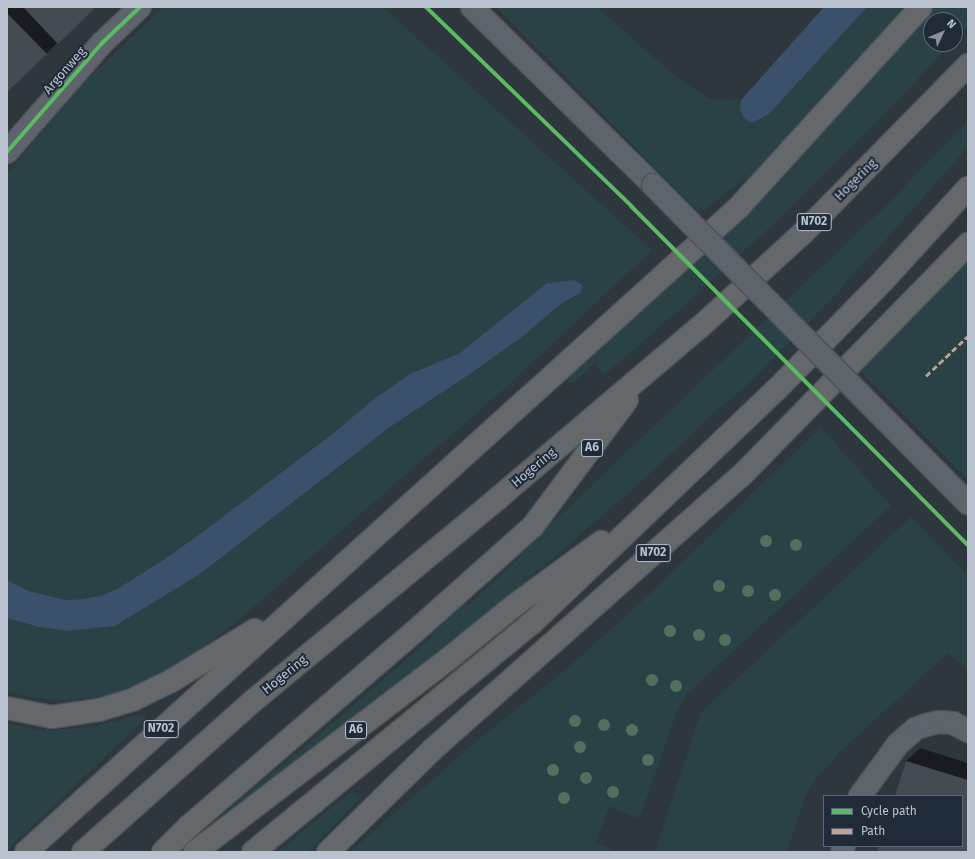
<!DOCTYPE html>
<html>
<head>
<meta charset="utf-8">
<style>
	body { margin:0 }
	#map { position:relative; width:975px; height:859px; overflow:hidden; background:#2e363e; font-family:"Fira Sans",sans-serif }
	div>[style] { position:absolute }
	.green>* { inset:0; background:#2a4145 }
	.water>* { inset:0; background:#3b506a }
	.shadow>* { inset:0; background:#0007 }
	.building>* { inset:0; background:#454b53 }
	.roads { filter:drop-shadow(1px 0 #4d5258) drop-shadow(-1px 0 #4d5258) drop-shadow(0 1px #4d5258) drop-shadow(0 -1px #4d5258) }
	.minor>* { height:22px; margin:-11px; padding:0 11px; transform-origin:11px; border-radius:11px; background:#5e646b }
	.highway>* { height:22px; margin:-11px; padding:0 11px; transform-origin:11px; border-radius:11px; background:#64686b }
	.bridges { filter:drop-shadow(1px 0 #4d5258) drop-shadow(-1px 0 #4d5258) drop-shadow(0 1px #4d5258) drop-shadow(0 -1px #4d5258) }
	.minor-bridge>* { height:22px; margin:-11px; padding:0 11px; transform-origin:11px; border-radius:11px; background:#5e646b }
	.quiet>* { height:3px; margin-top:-1.5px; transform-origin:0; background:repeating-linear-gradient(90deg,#bda197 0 6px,transparent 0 9px) }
	.cycleway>* { height:4px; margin:-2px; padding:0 2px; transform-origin:2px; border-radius:2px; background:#5cba63 }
	.trees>* { width:12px; height:12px; margin:-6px; border-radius:50%; background:#52705e }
	span { translate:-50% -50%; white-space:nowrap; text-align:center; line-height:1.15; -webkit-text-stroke:4px #202b3a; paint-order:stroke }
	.shield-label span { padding:1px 3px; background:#202b3a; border:1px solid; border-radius:3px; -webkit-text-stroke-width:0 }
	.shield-label { font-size:12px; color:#b9c2ce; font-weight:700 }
	.street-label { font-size:13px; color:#b9c2ce }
	.frame { position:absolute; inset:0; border:8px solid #b9c2ce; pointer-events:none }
	.legend { position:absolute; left:823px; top:795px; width:140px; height:52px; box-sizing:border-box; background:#202b3a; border:1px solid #5d6775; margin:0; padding:5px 7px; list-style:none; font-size:12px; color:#b9c2ce }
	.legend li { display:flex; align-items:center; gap:8px; height:20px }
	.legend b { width:20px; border:1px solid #5d6775 }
	.north { position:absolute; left:923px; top:12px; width:40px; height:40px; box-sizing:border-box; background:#202b3a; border:1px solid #5d6775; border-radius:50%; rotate:46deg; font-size:11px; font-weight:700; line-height:16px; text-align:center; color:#b9c2ce }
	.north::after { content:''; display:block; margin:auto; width:14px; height:18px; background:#88919c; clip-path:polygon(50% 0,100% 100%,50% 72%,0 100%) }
</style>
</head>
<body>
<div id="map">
	<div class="green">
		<div style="clip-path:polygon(164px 7px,383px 7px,652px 250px,510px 384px,234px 624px,185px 661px,146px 682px,108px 695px,68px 701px,35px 698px,7px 691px,7px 618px,39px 627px,68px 631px,115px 626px,200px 574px,390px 427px,470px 374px,522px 337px,562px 303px,581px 293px,547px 283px,460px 353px,410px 374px,374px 399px,331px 435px,204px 531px,165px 559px,117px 589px,103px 595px,84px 599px,66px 600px,29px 591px,7px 580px,7px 174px,78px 88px)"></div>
		<div style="clip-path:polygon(496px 7px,597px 7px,676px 77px,710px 99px,741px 100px,740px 108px,743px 117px,750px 122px,754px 122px,769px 114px,775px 108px,795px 84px,867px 7px,911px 7px,748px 179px,744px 179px,700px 213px)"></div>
		<div style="clip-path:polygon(935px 7px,968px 7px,968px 25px,955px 39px,955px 20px,931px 20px,931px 44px,951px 44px,882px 117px,776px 222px,684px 306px,604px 375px,595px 364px,574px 382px,564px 381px,648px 302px,814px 138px)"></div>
		<div style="clip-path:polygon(968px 120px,968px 147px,901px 223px,845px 283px,839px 292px,745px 387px,716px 411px,638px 485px,520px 586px,397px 684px,228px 811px,228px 809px,324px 730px,408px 658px,433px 637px,431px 634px,465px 603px,468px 605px,508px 569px,540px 534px,890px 202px)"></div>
		<div style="clip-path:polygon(968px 256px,968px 480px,860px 371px)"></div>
		<div style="clip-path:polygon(821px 427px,891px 506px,688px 693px,678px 709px,639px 819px,609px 806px,596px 843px,620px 852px,350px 852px,473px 744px,563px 672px,636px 607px)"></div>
		<div style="clip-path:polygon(911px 517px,968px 576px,968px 669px,948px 653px,841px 751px,816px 779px,805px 797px,787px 852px,655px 852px,701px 712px)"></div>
		<div style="clip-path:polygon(145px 714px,147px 717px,7px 850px,7px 723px,40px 730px,70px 729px,94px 726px)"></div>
		<div style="clip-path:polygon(353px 790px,360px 798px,308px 852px,277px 852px)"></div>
	</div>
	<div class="water">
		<div style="clip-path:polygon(824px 7px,867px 7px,769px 114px,754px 122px,750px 122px,743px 117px,740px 108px,741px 100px)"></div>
		<div style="clip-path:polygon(575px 280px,583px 286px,581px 293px,562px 303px,522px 337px,470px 374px,390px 427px,200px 574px,115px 626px,68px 631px,39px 627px,7px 618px,7px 580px,29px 591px,66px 600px,84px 599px,103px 595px,117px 589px,165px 559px,204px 531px,331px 435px,374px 399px,410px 374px,460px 353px,547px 283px)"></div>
	</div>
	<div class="shadow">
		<div style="clip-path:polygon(7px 7px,95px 7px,7px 91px)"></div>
		<div style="clip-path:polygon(920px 748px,968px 763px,968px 852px,878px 852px,880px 846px,962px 846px,962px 796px,896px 796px,906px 761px)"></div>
	</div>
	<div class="building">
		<div style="clip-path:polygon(23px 7px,96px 7px,58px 44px)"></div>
		<div style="clip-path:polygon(7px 13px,47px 54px,7px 92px)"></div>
		<div style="clip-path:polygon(906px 761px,968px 780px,968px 852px,877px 852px,879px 846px,962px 846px,962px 796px,895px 796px)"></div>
	</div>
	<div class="roads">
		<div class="minor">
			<div style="left:472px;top:7px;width:254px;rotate:44.5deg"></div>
			<div style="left:7px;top:152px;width:145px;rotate:-48.9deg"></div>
			<div style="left:102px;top:43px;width:52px;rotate:-43.5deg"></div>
			<div style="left:860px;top:796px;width:64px;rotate:-53.8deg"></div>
			<div style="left:898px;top:744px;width:23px;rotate:-41deg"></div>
			<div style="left:915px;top:729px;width:12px;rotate:-20deg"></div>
			<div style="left:926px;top:725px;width:13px;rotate:-13deg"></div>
			<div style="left:939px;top:722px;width:14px;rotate:4deg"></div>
			<div style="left:953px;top:723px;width:17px;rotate:28deg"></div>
			<div style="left:842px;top:852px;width:6px;rotate:-72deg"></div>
		</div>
		<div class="highway">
			<div style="left:7px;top:708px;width:46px;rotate:11.3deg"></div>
			<div style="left:52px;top:717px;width:48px;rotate:-8.5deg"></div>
			<div style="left:99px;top:710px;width:37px;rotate:-17deg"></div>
			<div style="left:134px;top:699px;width:41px;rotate:-25.9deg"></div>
			<div style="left:171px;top:681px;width:98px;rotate:-31.3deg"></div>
			<div style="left:26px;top:852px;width:961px;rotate:-42.13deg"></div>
			<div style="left:739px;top:207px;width:270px;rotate:-47.7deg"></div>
			<div style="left:83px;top:852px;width:227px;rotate:-41.6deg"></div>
			<div style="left:253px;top:701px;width:317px;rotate:-39.6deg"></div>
			<div style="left:497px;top:499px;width:266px;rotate:-40.3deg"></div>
			<div style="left:700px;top:327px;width:141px;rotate:-42.4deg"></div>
			<div style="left:804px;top:232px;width:234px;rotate:-45.5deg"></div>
			<div style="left:163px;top:852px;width:35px;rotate:-45deg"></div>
			<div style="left:188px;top:827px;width:309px;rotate:-40.8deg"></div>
			<div style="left:422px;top:625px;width:149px;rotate:-41.7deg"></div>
			<div style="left:533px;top:526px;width:157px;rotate:-53.3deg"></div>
			<div style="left:195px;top:852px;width:323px;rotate:-37.3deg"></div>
			<div style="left:452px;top:656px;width:81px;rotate:-39deg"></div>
			<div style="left:515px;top:605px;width:107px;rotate:-36.2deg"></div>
			<div style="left:253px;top:852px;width:361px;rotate:-39.4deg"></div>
			<div style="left:532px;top:623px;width:339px;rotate:-43.7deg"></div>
			<div style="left:777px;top:389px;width:151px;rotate:-45.5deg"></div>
			<div style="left:883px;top:281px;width:126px;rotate:-47.6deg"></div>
			<div style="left:328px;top:852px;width:146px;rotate:-44.4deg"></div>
			<div style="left:432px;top:750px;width:413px;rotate:-41.6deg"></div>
			<div style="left:741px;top:476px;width:325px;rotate:-45.6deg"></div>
		</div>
	</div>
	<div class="bridges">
		<div class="minor-bridge">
			<div style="left:653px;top:185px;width:448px;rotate:45.3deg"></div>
		</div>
	</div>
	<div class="quiet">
		<div style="left:926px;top:376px;width:58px;rotate:-43.6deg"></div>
	</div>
	<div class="cycleway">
		<div style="left:426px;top:7px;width:286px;rotate:44.1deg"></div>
		<div style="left:631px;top:206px;width:478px;rotate:45.2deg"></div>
		<div style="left:7px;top:152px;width:145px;rotate:-48.9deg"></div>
		<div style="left:102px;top:43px;width:52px;rotate:-43.5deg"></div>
	</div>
	<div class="trees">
		<div style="left:766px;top:541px"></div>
		<div style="left:796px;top:545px"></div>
		<div style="left:719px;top:586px"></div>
		<div style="left:748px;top:591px"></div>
		<div style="left:775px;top:595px"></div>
		<div style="left:670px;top:631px"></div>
		<div style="left:699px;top:635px"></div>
		<div style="left:725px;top:640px"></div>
		<div style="left:652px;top:680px"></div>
		<div style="left:676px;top:686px"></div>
		<div style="left:575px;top:721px"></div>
		<div style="left:604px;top:725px"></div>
		<div style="left:632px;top:730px"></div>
		<div style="left:580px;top:747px"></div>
		<div style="left:648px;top:760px"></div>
		<div style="left:553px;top:770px"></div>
		<div style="left:586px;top:778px"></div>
		<div style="left:613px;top:792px"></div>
		<div style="left:564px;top:798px"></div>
	</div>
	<div class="shield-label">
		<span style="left:814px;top:222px">N702</span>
		<span style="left:592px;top:448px">A6</span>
		<span style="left:653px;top:553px">N702</span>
		<span style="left:161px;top:729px">N702</span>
		<span style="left:356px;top:730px">A6</span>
	</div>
	<div class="street-label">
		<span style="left:65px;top:71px;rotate:-49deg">Argonweg</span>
		<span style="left:856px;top:180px;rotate:-45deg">Hogering</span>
		<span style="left:534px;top:468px;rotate:-40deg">Hogering</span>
		<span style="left:285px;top:675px;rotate:-39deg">Hogering</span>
	</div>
	<div class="frame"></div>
	<ul class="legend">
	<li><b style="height:5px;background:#5cba63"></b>Cycle path</li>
	<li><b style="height:5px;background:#bda197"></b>Path</li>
	</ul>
	<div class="north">N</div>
</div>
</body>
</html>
